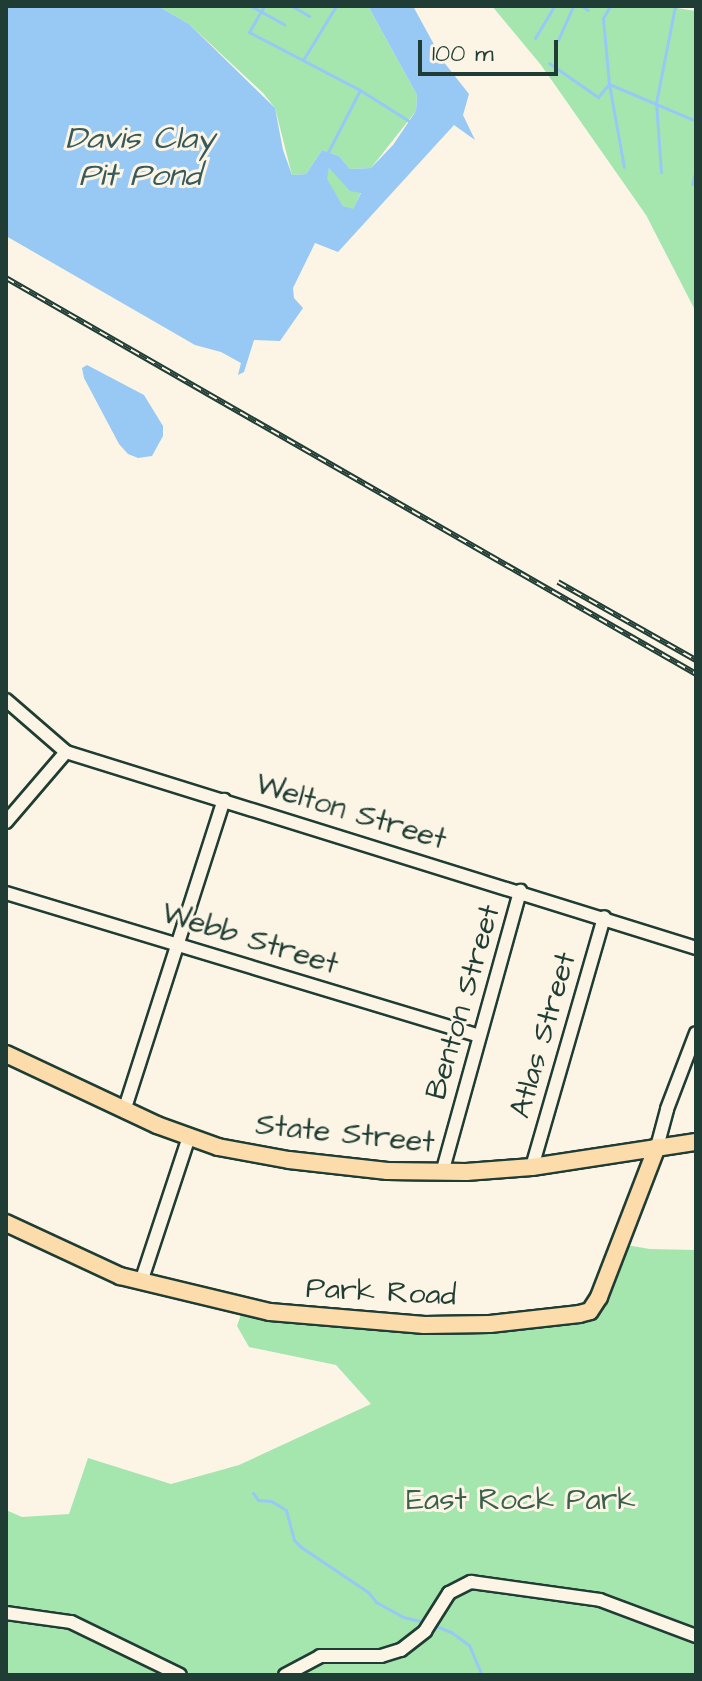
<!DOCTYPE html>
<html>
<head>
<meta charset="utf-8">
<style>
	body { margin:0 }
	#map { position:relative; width:702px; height:1681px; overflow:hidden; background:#fcf5e5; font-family:"Architects Daughter",sans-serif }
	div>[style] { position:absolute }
	.green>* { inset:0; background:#a5e6af }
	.water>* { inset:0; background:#97c9f4 }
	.stream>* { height:3px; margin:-1.5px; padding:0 1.5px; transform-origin:1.5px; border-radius:1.5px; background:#97c9f4 }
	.roads { filter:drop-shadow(2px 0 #1f3d34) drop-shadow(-2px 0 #1f3d34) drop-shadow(0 2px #1f3d34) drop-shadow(0 -2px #1f3d34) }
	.minor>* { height:12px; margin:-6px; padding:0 6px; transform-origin:6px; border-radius:6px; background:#fcf5e5 }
	.major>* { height:16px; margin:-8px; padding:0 8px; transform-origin:8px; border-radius:8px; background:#fcdcab }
	.rail>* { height:6px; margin-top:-3px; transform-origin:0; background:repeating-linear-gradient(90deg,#fcf5e5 0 9px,#1f3d34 0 18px); box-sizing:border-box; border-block:2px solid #1f3d34 }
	span { translate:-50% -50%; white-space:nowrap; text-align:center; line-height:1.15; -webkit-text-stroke:6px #fcf5e5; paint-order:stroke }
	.street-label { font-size:30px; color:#1f3d34 }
	.park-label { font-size:30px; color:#3a5f4d }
	.water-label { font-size:32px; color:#37595a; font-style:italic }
	.frame { position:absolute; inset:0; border:8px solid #1f3d34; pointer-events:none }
	.scale { position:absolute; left:418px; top:40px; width:140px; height:36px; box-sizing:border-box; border:4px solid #1f3d34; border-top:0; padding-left:10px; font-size:24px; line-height:28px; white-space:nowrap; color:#1f3d34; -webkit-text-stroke:6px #fcf5e5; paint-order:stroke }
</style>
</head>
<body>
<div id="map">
	<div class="green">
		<div style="clip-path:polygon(158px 6px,368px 6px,417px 95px,416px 111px,371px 168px,350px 169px,339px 156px,322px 150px,306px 174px,292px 175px,275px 108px,263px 93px,189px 24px)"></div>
		<div style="clip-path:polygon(492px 6px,664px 6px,696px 11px,696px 312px,646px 215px,541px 65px)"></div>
		<div style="clip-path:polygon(329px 168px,361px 192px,353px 210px,343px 206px,326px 179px)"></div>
		<div style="clip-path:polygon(626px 1245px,650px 1249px,696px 1250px,696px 1675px,6px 1675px,6px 1510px,22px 1517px,69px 1514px,88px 1458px,171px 1484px,239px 1465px,371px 1404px,336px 1365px,249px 1347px,237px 1326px,243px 1309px,355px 1328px,559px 1323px,603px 1311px)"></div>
	</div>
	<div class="water">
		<div style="clip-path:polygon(evenodd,6px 6px,158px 6px,189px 24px,275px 108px,283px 150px,292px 175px,306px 174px,322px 150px,339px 156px,350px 169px,371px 168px,393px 145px,416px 111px,417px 95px,368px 6px,413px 6px,443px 61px,469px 94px,463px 115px,475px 140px,454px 125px,338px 252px,315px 243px,293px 288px,294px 298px,303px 308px,280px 341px,254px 340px,244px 372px,238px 375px,241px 363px,221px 352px,195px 345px,6px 236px,6px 6px,329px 168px,350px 191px,361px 193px,353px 209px,343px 206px,327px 179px,329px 168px)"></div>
		<div style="clip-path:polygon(87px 365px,144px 395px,163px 426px,163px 436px,152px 456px,138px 458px,128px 454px,119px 444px,84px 378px,82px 368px)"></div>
	</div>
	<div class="stream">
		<div style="left:251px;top:6px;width:38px;rotate:29deg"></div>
		<div style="left:264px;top:6px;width:30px;rotate:120deg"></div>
		<div style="left:249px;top:32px;width:125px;rotate:27.6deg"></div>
		<div style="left:360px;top:90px;width:70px;rotate:117.3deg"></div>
		<div style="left:292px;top:6px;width:20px;rotate:30deg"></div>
		<div style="left:582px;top:6px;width:7px;rotate:34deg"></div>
		<div style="left:535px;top:38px;width:37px;rotate:-59deg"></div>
		<div style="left:558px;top:40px;width:37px;rotate:-66deg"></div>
		<div style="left:303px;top:60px;width:63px;rotate:-58.6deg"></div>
		<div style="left:549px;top:63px;width:60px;rotate:34.8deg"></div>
		<div style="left:598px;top:97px;width:17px;rotate:-50deg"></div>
		<div style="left:609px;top:84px;width:66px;rotate:-95.2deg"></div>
		<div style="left:603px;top:18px;width:14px;rotate:-60deg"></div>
		<div style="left:609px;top:84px;width:95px;rotate:23deg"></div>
		<div style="left:609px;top:84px;width:84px;rotate:79.8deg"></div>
		<div style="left:360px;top:90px;width:58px;rotate:32.3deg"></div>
		<div style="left:661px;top:172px;width:69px;rotate:-94.1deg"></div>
		<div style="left:656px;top:103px;width:99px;rotate:-78.9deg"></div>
		<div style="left:692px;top:184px;width:16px;rotate:-75deg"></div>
		<div style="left:253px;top:1493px;width:9px;rotate:54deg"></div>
		<div style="left:258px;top:1500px;width:13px;rotate:4deg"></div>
		<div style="left:271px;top:1501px;width:17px;rotate:31deg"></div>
		<div style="left:286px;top:1510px;width:31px;rotate:75deg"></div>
		<div style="left:294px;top:1540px;width:10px;rotate:45deg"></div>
		<div style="left:301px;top:1547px;width:81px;rotate:33.9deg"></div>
		<div style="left:368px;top:1592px;width:13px;rotate:51deg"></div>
		<div style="left:376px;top:1602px;width:31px;rotate:29deg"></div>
		<div style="left:403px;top:1617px;width:22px;rotate:13deg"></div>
		<div style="left:436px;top:1626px;width:16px;rotate:22deg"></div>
		<div style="left:451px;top:1632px;width:22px;rotate:36deg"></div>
		<div style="left:469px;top:1645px;width:33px;rotate:67deg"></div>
	</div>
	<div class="roads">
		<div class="minor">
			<div style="left:6px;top:700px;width:79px;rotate:40.9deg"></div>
			<div style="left:66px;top:752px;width:660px;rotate:17.28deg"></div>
			<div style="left:6px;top:822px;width:92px;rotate:-49.4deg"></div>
			<div style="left:6px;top:893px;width:494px;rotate:16.8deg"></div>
			<div style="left:124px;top:1111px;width:327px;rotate:-72.2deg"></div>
			<div style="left:657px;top:1147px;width:39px;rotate:-75deg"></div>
			<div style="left:667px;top:1109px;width:81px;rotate:-69.1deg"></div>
			<div style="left:532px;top:1167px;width:260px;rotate:-73.9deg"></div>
			<div style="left:442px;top:1173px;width:293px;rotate:-74.5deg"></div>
			<div style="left:141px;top:1282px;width:153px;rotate:-71.7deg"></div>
			<div style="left:6px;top:1613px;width:66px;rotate:7.9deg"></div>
			<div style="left:71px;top:1622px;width:121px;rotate:25.9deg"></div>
			<div style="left:285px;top:1675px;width:40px;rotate:-28deg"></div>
			<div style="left:320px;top:1656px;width:61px"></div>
			<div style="left:381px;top:1656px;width:21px;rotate:-17deg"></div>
			<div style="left:401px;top:1650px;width:31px;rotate:-38deg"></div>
			<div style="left:425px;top:1631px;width:45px;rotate:-57.7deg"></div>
			<div style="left:449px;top:1593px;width:25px;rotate:-27deg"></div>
			<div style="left:471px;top:1582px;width:130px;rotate:7.9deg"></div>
			<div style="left:600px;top:1600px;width:103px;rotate:20.6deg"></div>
		</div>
		<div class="major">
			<div style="left:6px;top:1054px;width:167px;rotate:25.2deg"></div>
			<div style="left:157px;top:1125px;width:65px;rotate:19.8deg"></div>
			<div style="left:218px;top:1147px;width:72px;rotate:10.4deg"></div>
			<div style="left:289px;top:1160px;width:99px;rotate:6.4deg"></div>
			<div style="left:387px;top:1171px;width:79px;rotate:0.7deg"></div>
			<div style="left:466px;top:1172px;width:66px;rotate:-4.3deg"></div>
			<div style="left:532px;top:1167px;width:166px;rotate:-8.7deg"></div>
			<div style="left:6px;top:1223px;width:126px;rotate:24.9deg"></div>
			<div style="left:120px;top:1276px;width:154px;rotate:13.5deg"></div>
			<div style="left:270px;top:1312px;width:155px;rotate:4.8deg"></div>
			<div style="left:424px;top:1325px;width:66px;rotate:-0.9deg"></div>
			<div style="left:490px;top:1324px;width:90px;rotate:-6.4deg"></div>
			<div style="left:579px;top:1314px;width:11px;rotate:-15deg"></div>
			<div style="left:590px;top:1311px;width:17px;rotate:-57deg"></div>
			<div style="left:599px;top:1297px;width:161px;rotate:-68.9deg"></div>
		</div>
	</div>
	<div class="rail">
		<div style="left:6px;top:278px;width:796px;rotate:29.85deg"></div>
		<div style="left:558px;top:582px;width:159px;rotate:29.5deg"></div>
	</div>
	<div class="street-label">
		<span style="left:351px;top:812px;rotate:17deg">Welton Street</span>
		<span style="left:250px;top:939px;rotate:17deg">Webb Street</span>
		<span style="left:463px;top:1002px;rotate:-74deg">Benton Street</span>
		<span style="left:543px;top:1035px;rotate:-74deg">Atlas Street</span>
		<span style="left:345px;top:1134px;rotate:6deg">State Street</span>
		<span style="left:381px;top:1292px;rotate:3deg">Park Road</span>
	</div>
	<div class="park-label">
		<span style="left:521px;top:1500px">East Rock Park</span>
	</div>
	<div class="water-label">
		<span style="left:140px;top:158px">Davis Clay<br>Pit Pond</span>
	</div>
	<div class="frame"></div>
	<div class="scale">100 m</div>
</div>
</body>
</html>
